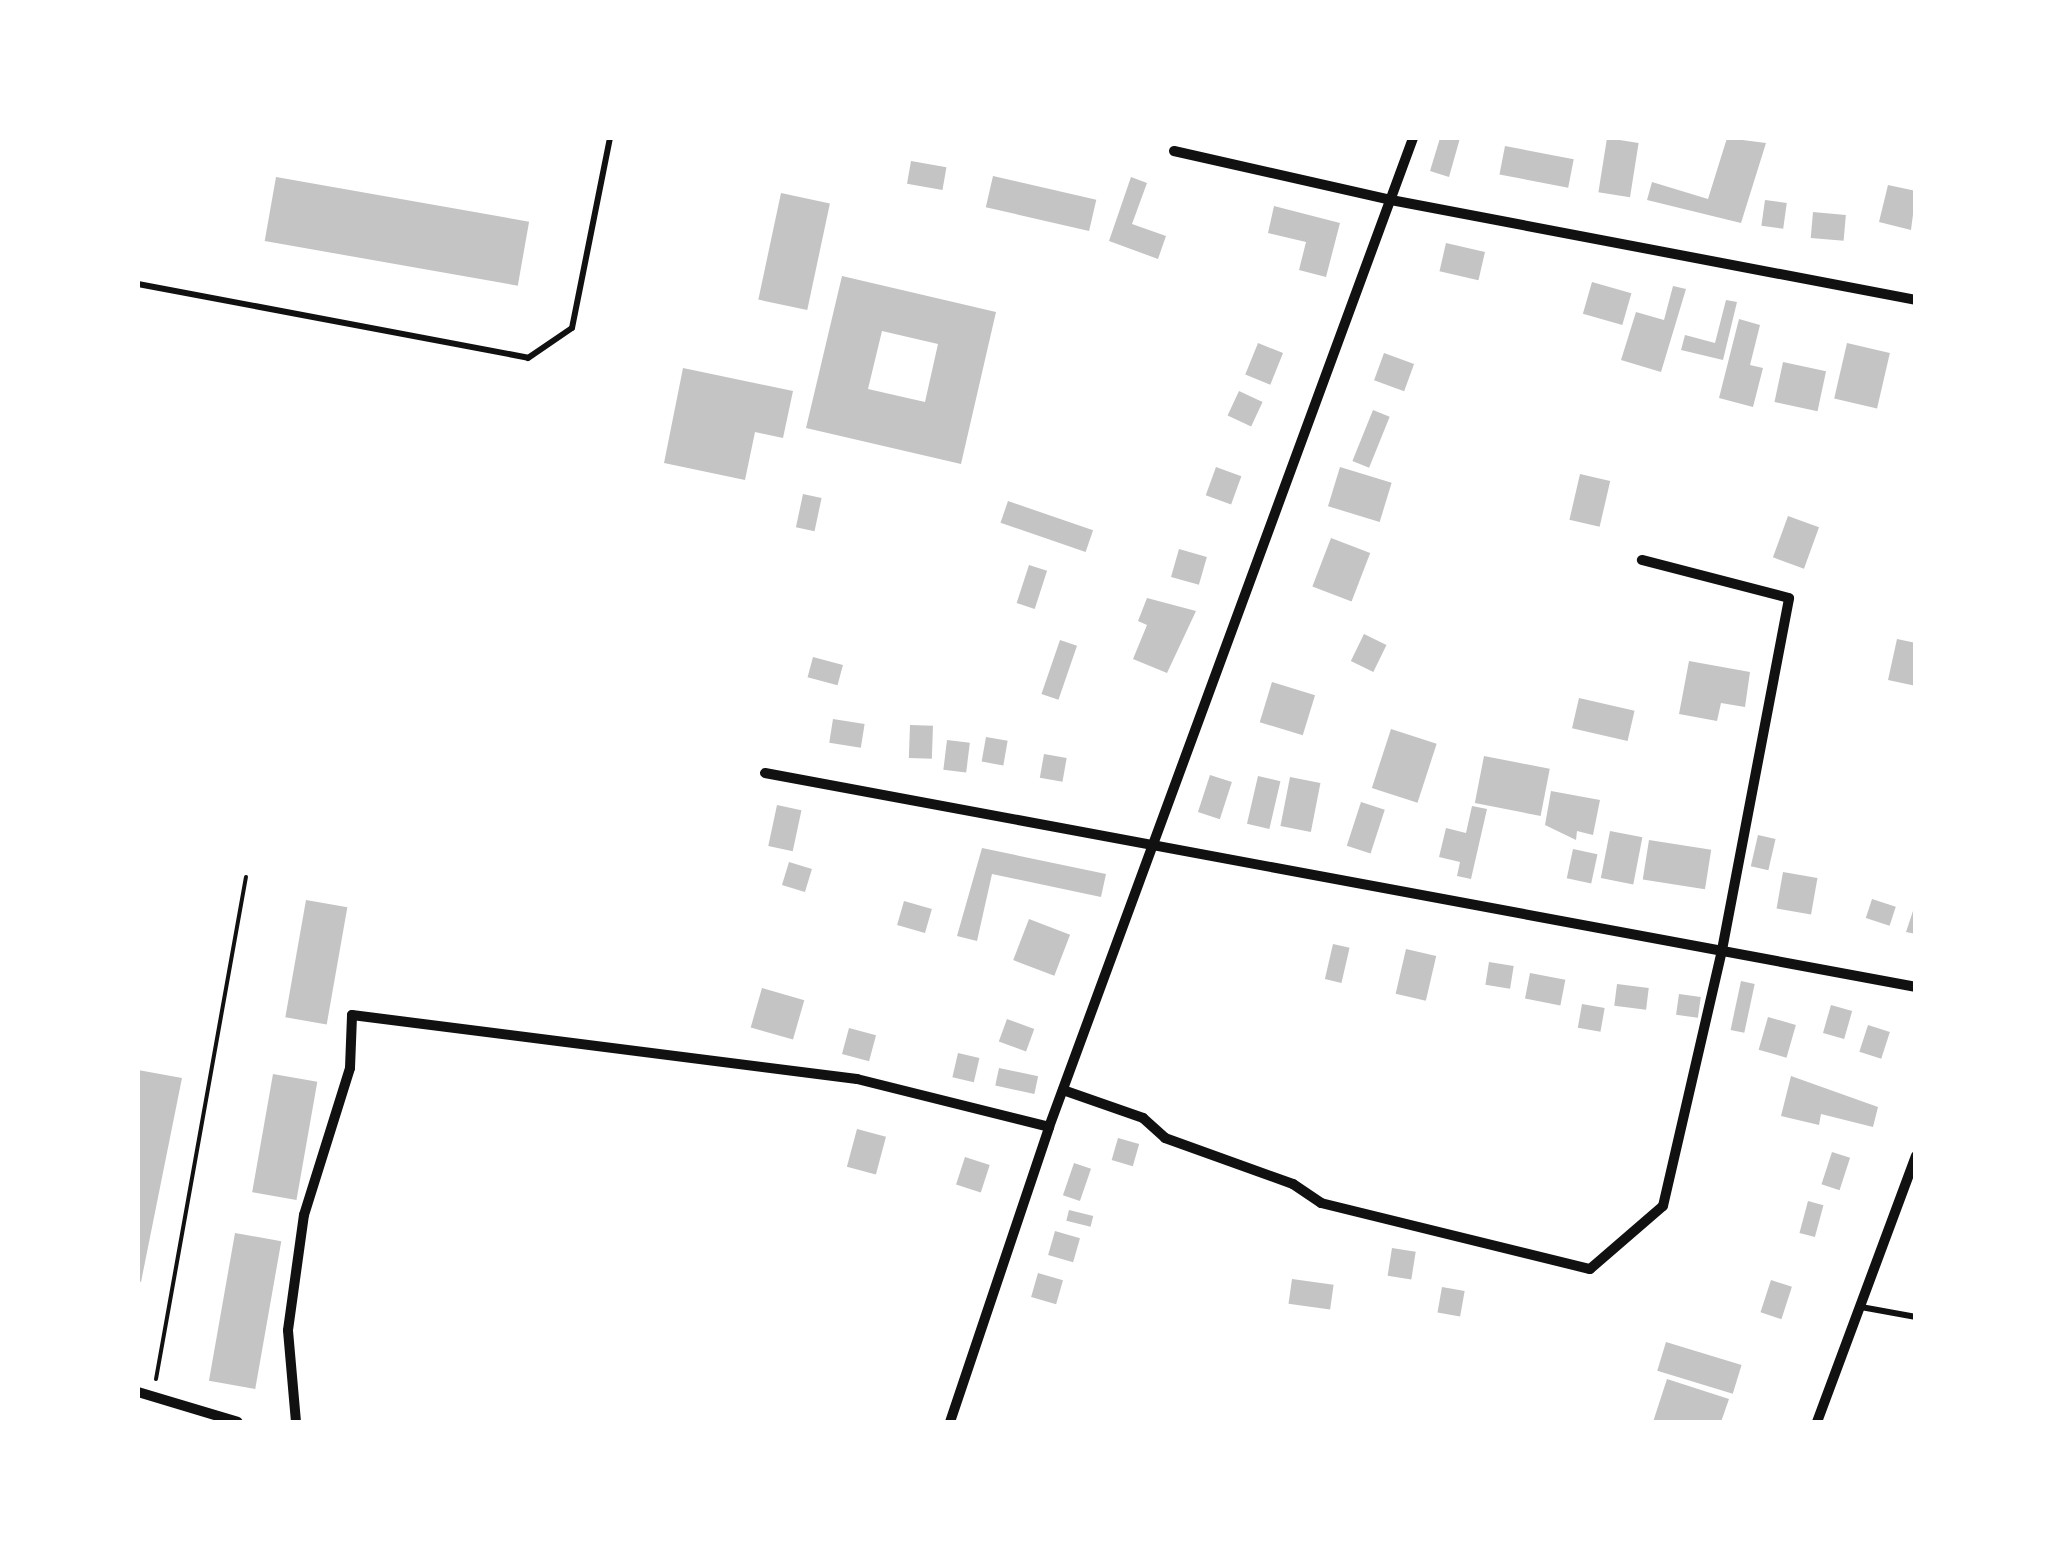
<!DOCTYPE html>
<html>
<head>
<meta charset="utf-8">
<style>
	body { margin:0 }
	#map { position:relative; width:2053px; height:1560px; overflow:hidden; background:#fff; font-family:"Open Sans",sans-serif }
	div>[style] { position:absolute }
	.building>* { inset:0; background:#c4c4c4; transform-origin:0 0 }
	.path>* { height:4px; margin:-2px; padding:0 2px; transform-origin:2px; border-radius:2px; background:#111 }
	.service>* { height:6px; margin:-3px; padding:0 3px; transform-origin:3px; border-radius:3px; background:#111 }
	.minor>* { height:10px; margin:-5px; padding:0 5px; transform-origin:5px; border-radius:5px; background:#111 }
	span { translate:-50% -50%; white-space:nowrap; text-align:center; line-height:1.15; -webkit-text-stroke:10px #fff; paint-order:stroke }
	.frame { position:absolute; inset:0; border:140px solid #fff; pointer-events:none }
</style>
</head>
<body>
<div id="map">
	<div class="building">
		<div style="clip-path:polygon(1440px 138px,1460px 138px,1449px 177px,1430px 171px)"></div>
		<div style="left:1607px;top:138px;width:32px;height:55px;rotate:9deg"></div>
		<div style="clip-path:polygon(1727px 138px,1766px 143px,1741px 223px,1647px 200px,1652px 182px,1708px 199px)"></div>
		<div style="left:1505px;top:146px;width:70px;height:29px;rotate:11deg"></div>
		<div style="left:911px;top:161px;width:36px;height:23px;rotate:10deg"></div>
		<div style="left:993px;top:176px;width:106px;height:32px;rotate:13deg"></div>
		<div style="left:276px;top:177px;width:257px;height:65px;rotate:10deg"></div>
		<div style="clip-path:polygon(1131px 177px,1147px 183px,1132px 224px,1166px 236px,1158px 259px,1109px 241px)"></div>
		<div style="clip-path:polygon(1888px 185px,1916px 191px,1911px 230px,1879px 222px)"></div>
		<div style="left:781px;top:193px;width:50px;height:109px;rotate:12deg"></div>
		<div style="left:1765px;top:200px;width:22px;height:26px;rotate:8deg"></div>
		<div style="clip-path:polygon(1274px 206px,1340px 223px,1326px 277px,1299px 270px,1306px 242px,1268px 233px)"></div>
		<div style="left:1813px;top:212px;width:33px;height:26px;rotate:5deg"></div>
		<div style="left:1446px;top:243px;width:40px;height:29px;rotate:13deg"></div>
		<div style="clip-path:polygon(evenodd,842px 276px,996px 312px,961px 464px,806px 428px,842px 276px,882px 331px,938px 344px,925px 402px,868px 389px,882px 331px)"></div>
		<div style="left:1592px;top:282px;width:41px;height:33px;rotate:16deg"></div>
		<div style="clip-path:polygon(1673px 286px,1686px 289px,1661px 372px,1621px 360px,1636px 312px,1664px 320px)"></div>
		<div style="clip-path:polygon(1726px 300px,1737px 302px,1723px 360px,1681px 350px,1685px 335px,1715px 343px)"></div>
		<div style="clip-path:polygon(1739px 319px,1760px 325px,1750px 365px,1763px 368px,1753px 407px,1719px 398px)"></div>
		<div style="left:1258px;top:343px;width:27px;height:34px;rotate:22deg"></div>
		<div style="left:1847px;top:343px;width:44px;height:57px;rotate:13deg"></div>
		<div style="left:1384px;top:353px;width:32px;height:29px;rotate:20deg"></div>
		<div style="left:1783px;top:362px;width:44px;height:41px;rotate:12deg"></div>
		<div style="clip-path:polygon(683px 368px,793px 391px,783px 438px,755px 432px,745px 480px,664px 463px)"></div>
		<div style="left:1239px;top:391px;width:26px;height:27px;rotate:25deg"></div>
		<div style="left:1373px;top:410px;width:18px;height:55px;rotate:22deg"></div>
		<div style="left:1216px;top:467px;width:27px;height:30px;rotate:20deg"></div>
		<div style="left:1340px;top:467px;width:54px;height:41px;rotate:17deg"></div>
		<div style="left:1580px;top:474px;width:31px;height:47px;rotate:13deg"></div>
		<div style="left:803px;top:494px;width:19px;height:34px;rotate:12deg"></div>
		<div style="left:1008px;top:501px;width:90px;height:23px;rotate:19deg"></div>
		<div style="left:1788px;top:516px;width:33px;height:44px;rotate:20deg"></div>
		<div style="left:1331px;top:538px;width:42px;height:52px;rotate:21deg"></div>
		<div style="left:1179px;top:549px;width:29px;height:29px;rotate:16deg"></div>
		<div style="left:1029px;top:565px;width:19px;height:40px;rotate:18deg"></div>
		<div style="clip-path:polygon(1147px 598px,1196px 611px,1167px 673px,1133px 659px,1147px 625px,1138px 621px)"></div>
		<div style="left:1364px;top:634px;width:25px;height:30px;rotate:26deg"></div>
		<div style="clip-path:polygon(1897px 639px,1916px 643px,1916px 686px,1888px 680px)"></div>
		<div style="left:1060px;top:640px;width:18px;height:57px;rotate:19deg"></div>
		<div style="left:813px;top:657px;width:31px;height:21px;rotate:15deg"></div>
		<div style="clip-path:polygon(1689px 661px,1750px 672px,1745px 707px,1721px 703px,1717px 721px,1679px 714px)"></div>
		<div style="left:1272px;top:682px;width:45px;height:42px;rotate:17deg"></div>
		<div style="left:1579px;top:698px;width:57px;height:31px;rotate:13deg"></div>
		<div style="left:833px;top:719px;width:32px;height:24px;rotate:9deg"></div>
		<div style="left:910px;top:725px;width:23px;height:33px;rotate:2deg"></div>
		<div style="left:1391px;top:729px;width:48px;height:62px;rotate:18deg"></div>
		<div style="left:986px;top:737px;width:22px;height:25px;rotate:10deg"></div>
		<div style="left:947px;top:740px;width:23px;height:30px;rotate:7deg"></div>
		<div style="left:1044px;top:754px;width:23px;height:24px;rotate:10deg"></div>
		<div style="left:1484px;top:756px;width:67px;height:48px;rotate:11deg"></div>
		<div style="left:1210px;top:775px;width:23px;height:39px;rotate:18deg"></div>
		<div style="left:1258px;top:776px;width:23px;height:49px;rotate:13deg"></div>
		<div style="left:1290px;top:777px;width:31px;height:50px;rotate:11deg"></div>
		<div style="clip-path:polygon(1551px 791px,1600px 800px,1593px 835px,1577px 831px,1576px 840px,1545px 825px)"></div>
		<div style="left:1361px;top:802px;width:25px;height:46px;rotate:18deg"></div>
		<div style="left:777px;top:805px;width:25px;height:42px;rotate:12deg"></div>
		<div style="clip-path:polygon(1472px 806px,1487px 809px,1471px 879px,1457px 876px,1460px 862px,1439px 857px,1446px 828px,1466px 833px)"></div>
		<div style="left:1610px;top:831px;width:33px;height:48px;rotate:11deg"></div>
		<div style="left:1758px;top:835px;width:18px;height:32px;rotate:13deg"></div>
		<div style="left:1649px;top:840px;width:63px;height:40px;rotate:9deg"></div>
		<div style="clip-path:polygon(982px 848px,1106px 874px,1101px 897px,992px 874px,977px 941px,957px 936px)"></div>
		<div style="left:1573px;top:849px;width:25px;height:30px;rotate:12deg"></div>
		<div style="left:789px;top:862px;width:24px;height:24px;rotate:17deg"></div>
		<div style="left:1783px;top:872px;width:35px;height:37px;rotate:10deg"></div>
		<div style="left:1872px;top:899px;width:25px;height:20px;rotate:18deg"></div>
		<div style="left:306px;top:900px;width:42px;height:119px;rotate:10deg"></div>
		<div style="left:904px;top:901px;width:29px;height:25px;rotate:16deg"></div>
		<div style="clip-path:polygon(1916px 902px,1916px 934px,1906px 932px)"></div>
		<div style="left:1029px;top:919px;width:44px;height:44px;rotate:21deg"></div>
		<div style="left:1333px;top:944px;width:17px;height:36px;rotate:13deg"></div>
		<div style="left:1406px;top:949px;width:31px;height:46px;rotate:13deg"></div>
		<div style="left:1489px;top:962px;width:25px;height:23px;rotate:9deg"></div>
		<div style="left:1530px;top:973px;width:36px;height:26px;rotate:11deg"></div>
		<div style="left:1741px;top:981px;width:14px;height:50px;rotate:12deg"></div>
		<div style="left:1617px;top:984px;width:32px;height:22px;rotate:7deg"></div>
		<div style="left:762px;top:988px;width:44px;height:41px;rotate:16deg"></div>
		<div style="left:1679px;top:994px;width:22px;height:21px;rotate:8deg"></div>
		<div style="left:1582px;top:1004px;width:23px;height:24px;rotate:10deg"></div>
		<div style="left:1831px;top:1005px;width:22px;height:29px;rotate:16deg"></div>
		<div style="left:1768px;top:1017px;width:29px;height:34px;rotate:16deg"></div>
		<div style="left:1007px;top:1019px;width:29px;height:24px;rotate:20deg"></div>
		<div style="left:1868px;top:1025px;width:23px;height:28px;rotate:18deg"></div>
		<div style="left:849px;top:1028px;width:28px;height:27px;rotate:15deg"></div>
		<div style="left:958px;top:1053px;width:22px;height:25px;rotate:13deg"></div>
		<div style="left:999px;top:1068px;width:40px;height:18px;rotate:12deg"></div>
		<div style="clip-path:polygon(138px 1070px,182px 1078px,141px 1282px,138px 1281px)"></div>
		<div style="left:273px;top:1074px;width:45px;height:120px;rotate:10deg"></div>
		<div style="clip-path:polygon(1791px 1076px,1878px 1107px,1873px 1127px,1821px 1114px,1819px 1125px,1781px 1116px)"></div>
		<div style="left:857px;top:1129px;width:30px;height:39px;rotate:15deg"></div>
		<div style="left:1118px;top:1138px;width:22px;height:23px;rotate:16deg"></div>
		<div style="left:1832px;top:1152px;width:19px;height:34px;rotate:18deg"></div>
		<div style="left:965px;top:1157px;width:26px;height:29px;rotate:18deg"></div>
		<div style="left:1074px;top:1163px;width:18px;height:34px;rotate:19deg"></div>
		<div style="left:1808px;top:1201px;width:16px;height:33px;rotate:15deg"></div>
		<div style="left:1069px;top:1210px;width:25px;height:11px;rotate:14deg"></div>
		<div style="left:1055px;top:1231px;width:26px;height:25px;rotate:16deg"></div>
		<div style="left:235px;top:1233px;width:47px;height:150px;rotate:10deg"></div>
		<div style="left:1392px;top:1248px;width:24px;height:28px;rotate:9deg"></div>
		<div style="left:1038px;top:1273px;width:26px;height:25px;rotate:16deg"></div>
		<div style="left:1292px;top:1279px;width:42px;height:25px;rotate:8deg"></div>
		<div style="left:1771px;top:1280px;width:22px;height:34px;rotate:18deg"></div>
		<div style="left:1442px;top:1287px;width:23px;height:26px;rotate:10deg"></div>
		<div style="left:1666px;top:1342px;width:79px;height:30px;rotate:17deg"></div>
		<div style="clip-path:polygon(1667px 1379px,1729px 1399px,1721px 1422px,1653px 1422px)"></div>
	</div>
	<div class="path">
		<div style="left:156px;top:1379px;width:510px;rotate:-79.84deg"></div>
	</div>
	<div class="service">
		<div style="left:138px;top:284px;width:397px;rotate:10.7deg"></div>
		<div style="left:528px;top:358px;width:53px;rotate:-34.3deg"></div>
		<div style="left:572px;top:328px;width:194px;rotate:-78.7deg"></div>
		<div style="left:1861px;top:1307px;width:56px;rotate:10.3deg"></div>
	</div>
	<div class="minor">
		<div style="left:1174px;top:151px;width:222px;rotate:12.7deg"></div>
		<div style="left:1391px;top:200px;width:534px;rotate:10.78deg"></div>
		<div style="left:765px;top:773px;width:1171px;rotate:10.53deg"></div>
		<div style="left:1063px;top:1090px;width:85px;rotate:19.3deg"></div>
		<div style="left:1143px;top:1118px;width:30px;rotate:42deg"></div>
		<div style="left:1165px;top:1138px;width:136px;rotate:19.8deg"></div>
		<div style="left:1293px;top:1184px;width:34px;rotate:34deg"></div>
		<div style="left:1321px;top:1203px;width:277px;rotate:13.8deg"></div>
		<div style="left:1590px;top:1269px;width:96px;rotate:-40.8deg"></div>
		<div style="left:1663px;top:1206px;width:263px;rotate:-77deg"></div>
		<div style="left:1722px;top:950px;width:358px;rotate:-79.2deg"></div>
		<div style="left:1789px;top:598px;width:152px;rotate:-165.5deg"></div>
		<div style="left:138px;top:1392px;width:104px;rotate:16.7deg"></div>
		<div style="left:296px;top:1422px;width:92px;rotate:-95deg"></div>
		<div style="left:288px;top:1330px;width:116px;rotate:-82.1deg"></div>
		<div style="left:304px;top:1215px;width:154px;rotate:-72.6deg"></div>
		<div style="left:350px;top:1068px;width:53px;rotate:-87.8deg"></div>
		<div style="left:352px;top:1015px;width:509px;rotate:7.22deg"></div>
		<div style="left:857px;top:1079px;width:198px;rotate:14deg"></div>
		<div style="left:950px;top:1422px;width:311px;rotate:-71.4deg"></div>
		<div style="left:1049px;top:1127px;width:1054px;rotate:-69.79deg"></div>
		<div style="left:1817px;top:1422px;width:284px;rotate:-69.6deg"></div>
	</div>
	<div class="frame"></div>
</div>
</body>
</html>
